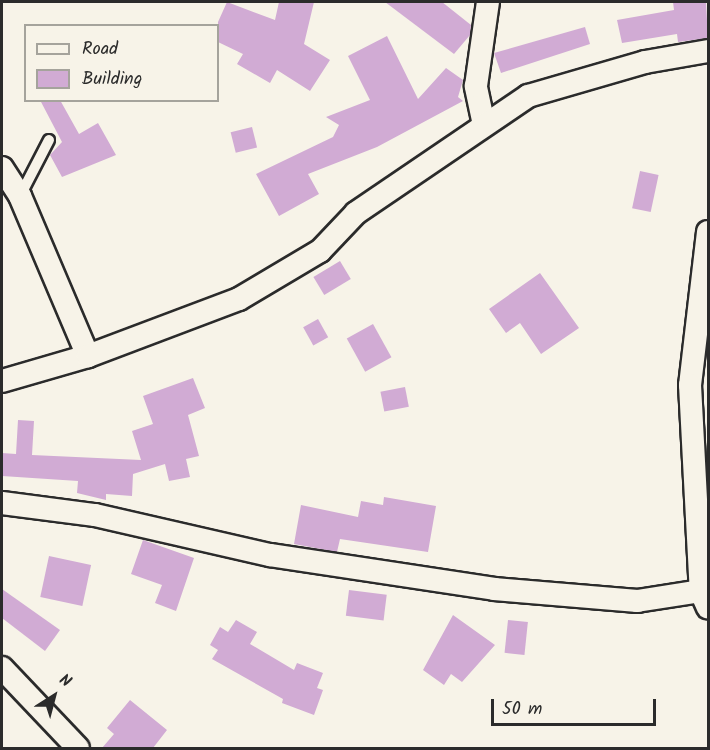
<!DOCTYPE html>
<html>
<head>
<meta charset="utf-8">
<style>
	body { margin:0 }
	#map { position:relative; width:710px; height:750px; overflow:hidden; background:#f7f3e8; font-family:Kalam,sans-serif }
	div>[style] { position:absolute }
	.building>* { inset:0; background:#d1abd4; transform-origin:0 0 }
	.roads { filter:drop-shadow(2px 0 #2b2b2b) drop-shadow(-2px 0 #2b2b2b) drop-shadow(0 2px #2b2b2b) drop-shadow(0 -2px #2b2b2b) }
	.service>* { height:10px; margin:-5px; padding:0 5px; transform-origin:5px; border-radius:5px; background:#f7f3e8 }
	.minor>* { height:22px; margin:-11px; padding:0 11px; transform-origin:11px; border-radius:11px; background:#f7f3e8 }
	span { translate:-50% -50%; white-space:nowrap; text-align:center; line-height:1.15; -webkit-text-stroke:5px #f7f3e8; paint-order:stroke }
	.frame { position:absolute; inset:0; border:3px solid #2b2b2b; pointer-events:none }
	.legend { position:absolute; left:24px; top:24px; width:195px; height:78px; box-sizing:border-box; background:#f7f3e8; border:2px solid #a5a39c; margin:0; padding:8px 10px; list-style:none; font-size:18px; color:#2b2b2b }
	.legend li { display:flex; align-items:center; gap:12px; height:30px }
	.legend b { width:30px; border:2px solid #a5a39c }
	.north { position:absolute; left:24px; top:666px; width:60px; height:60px; -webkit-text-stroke:4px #f7f3e8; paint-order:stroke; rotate:36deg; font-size:16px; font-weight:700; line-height:24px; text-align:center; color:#2b2b2b }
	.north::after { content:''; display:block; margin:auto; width:21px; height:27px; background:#2b2b2b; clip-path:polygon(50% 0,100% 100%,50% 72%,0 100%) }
	.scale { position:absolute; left:491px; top:699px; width:165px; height:27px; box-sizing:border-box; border:3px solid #2b2b2b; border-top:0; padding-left:8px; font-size:18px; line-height:21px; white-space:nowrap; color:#2b2b2b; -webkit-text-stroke:4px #f7f3e8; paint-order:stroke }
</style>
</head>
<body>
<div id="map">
	<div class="building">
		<div style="clip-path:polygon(227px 2px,275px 20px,279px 2px,314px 2px,304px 44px,330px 60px,310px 91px,277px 70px,270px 83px,237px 64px,243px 54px,218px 42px,218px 22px)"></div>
		<div style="clip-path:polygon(385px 2px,442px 2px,471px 25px,470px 35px,454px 54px)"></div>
		<div style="clip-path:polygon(673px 2px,706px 2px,708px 38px,678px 42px,677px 34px,622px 43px,617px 20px,674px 10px)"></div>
		<div style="clip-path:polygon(585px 27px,590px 44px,501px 73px,494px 53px)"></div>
		<div style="clip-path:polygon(387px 36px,418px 99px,446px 68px,463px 80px,458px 97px,463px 101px,377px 147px,308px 174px,319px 194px,279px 216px,256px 174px,333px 137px,339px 125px,326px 117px,370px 100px,348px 56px)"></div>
		<div style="clip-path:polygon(40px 100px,60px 100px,79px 134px,98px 123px,116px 155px,62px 177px,50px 155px,62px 142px)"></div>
		<div style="left:252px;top:127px;width:21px;height:22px;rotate:76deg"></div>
		<div style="left:640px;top:171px;width:19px;height:38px;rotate:12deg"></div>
		<div style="left:340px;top:261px;width:21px;height:31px;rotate:59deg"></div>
		<div style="clip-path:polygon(540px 273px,579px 328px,541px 354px,520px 323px,506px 333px,489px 309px)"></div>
		<div style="left:318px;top:319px;width:21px;height:17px;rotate:61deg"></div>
		<div style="left:373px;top:324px;width:38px;height:30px;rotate:61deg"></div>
		<div style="clip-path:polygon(193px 378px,205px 408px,188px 415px,199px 456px,186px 459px,190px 477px,169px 481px,165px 464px,133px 474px,132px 496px,106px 494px,106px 500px,77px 493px,78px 481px,2px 476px,2px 453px,16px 454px,18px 420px,34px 421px,32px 455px,141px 460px,132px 431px,153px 424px,143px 396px)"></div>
		<div style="left:405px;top:387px;width:20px;height:25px;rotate:79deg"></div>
		<div style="clip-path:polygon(384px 497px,436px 506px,428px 552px,340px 539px,337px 552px,294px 544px,301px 505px,358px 517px,361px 501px,383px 505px)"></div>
		<div style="clip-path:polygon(143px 540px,194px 558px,176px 611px,155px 603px,162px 585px,131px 574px)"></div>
		<div style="left:49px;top:556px;width:43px;height:42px;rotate:12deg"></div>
		<div style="clip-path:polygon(2px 589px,60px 630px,45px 651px,2px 618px)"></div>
		<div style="left:349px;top:590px;width:38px;height:26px;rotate:7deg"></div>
		<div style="clip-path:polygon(453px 615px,495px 645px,462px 682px,451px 674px,444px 685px,423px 670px)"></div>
		<div style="clip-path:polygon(236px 620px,257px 632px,250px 644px,294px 670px,297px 663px,323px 673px,317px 688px,323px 690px,314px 715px,282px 703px,283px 699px,212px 659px,218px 650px,210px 645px,220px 627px,228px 632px)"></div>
		<div style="left:508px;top:620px;width:20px;height:33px;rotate:6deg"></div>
		<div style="clip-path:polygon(130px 700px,167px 730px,153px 748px,102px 748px,114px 734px,107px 728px)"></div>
	</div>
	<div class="roads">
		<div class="service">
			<div style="left:20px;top:196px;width:63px;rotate:-62.6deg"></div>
		</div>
		<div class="minor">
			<div style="left:484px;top:125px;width:40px;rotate:-102deg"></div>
			<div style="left:476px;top:86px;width:85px;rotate:-81.9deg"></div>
			<div style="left:2px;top:168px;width:33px;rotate:57deg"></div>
			<div style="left:20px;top:196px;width:174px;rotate:67deg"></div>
			<div style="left:708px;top:232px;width:154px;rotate:96.7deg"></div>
			<div style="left:690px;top:385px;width:207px;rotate:87deg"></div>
			<div style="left:701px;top:592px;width:17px;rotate:66deg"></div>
			<div style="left:2px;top:381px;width:90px;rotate:-16.2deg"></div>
			<div style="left:88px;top:356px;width:161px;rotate:-20.7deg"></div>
			<div style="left:239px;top:299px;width:94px;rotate:-30.7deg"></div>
			<div style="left:320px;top:251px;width:52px;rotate:-46.5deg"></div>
			<div style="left:356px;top:213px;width:208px;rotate:-34.2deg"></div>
			<div style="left:528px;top:96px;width:122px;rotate:-16.2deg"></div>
			<div style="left:645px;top:62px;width:64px;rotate:-9.9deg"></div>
			<div style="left:2px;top:503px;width:94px;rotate:7.4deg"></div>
			<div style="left:95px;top:515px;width:180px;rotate:12.9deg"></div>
			<div style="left:270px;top:555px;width:227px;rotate:8.6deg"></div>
			<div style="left:494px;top:589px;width:144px;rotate:4.8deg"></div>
			<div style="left:637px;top:601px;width:72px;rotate:-8.8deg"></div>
			<div style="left:2px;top:668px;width:110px;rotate:46.5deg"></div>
		</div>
	</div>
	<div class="frame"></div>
	<ul class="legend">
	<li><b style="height:8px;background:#f7f3e8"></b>Road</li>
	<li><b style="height:16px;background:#d1abd4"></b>Building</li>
	</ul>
	<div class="north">N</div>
	<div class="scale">50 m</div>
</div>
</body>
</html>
